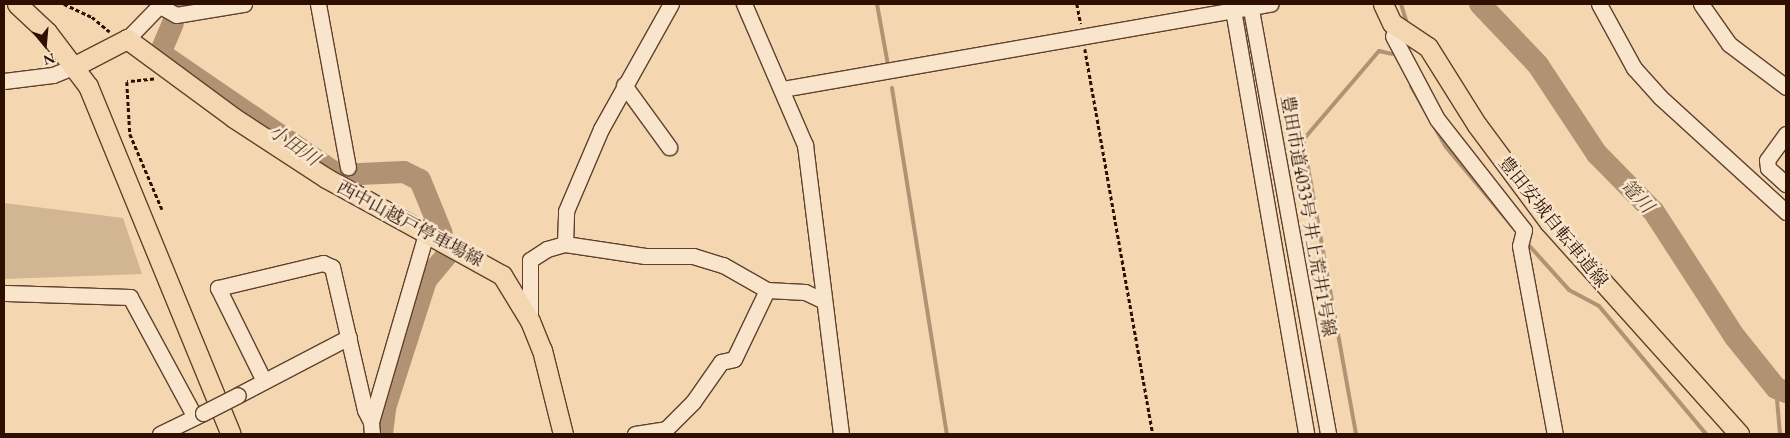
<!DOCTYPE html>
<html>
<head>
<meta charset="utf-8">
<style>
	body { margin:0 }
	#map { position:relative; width:1790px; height:438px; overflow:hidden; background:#f4d7b0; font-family:"EB Garamond","Noto Serif JP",serif }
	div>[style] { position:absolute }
	.green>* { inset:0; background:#d2b592 }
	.stream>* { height:4px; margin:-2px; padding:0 2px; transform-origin:2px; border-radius:2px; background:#b19374 }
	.river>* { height:22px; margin:-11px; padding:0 11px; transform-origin:11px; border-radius:11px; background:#b19374 }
	.path>* { height:2.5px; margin-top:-1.25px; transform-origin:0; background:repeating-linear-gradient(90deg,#2e0f00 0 4px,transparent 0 6.5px) }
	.roads { filter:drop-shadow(1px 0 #60412c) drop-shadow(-1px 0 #60412c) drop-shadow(0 1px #60412c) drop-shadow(0 -1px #60412c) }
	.minor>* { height:15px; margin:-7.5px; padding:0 7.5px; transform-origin:7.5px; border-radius:7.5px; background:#f8e5cc }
	.major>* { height:19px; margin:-9.5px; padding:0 9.5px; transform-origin:9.5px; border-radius:9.5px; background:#f4d7b0 }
	.bridges { filter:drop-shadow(1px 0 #60412c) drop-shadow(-1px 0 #60412c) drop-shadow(0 1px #60412c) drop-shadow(0 -1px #60412c) }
	.minor-bridge>* { height:15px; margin:-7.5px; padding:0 7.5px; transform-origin:7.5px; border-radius:7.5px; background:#f8e5cc }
	span { translate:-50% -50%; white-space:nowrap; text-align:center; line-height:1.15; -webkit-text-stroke:5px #f8e5cc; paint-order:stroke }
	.street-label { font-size:18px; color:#2e0f00 }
	.water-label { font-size:19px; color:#62442e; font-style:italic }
	.frame { position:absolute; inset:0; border:5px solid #2e0f00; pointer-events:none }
	.north { position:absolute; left:20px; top:20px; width:50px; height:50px; -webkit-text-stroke:4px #f8e5cc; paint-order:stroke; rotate:163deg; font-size:14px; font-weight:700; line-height:20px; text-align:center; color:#2e0f00 }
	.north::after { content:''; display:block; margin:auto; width:18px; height:22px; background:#2e0f00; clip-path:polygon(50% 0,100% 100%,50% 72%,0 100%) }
</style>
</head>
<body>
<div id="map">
	<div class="green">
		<div style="clip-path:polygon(4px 203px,123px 218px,142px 274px,4px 279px)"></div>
	</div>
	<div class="stream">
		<div style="left:877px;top:4px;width:62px;rotate:79.8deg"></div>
		<div style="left:1401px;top:4px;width:21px;rotate:73deg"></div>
		<div style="left:1394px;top:52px;width:10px;rotate:61deg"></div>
		<div style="left:1411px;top:86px;width:70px;rotate:60.2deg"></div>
		<div style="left:1446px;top:147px;width:104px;rotate:50.1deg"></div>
		<div style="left:892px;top:88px;width:350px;rotate:81deg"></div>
		<div style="left:1526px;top:242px;width:64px;rotate:48.1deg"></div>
		<div style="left:1569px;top:290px;width:34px;rotate:28deg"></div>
		<div style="left:1599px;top:306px;width:167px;rotate:50.1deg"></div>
		<div style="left:1776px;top:388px;width:46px;rotate:85deg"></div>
		<div style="left:1356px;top:434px;width:299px;rotate:-100.2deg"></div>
		<div style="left:1303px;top:140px;width:117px;rotate:-49.5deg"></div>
		<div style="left:1379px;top:51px;width:13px;rotate:13deg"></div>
	</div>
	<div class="river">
		<div style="left:1480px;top:4px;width:84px;rotate:46.4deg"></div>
		<div style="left:1538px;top:65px;width:107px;rotate:56.5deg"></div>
		<div style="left:1597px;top:154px;width:81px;rotate:45.5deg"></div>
		<div style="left:1654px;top:212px;width:149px;rotate:57.1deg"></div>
		<div style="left:1735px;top:337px;width:65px;rotate:51.2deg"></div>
		<div style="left:1776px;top:388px;width:11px;rotate:22deg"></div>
		<div style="left:181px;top:6px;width:2px;rotate:-63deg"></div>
		<div style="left:173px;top:23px;width:33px;rotate:113deg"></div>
		<div style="left:160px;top:53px;width:216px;rotate:34.4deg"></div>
		<div style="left:338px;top:175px;width:66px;rotate:-2.6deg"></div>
		<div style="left:404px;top:172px;width:18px;rotate:27deg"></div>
		<div style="left:420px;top:180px;width:58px;rotate:67.8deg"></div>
		<div style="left:382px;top:434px;width:26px;rotate:-83deg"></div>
		<div style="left:385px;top:408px;width:134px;rotate:-72.2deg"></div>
		<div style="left:426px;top:280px;width:35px;rotate:-50deg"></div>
	</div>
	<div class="path">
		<div style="left:64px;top:4px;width:31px;rotate:25deg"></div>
		<div style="left:92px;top:17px;width:23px;rotate:40deg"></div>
		<div style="left:1077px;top:4px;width:20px;rotate:79deg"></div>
		<div style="left:1085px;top:49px;width:391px;rotate:80deg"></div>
		<div style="left:154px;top:79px;width:27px;rotate:174deg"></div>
		<div style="left:127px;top:82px;width:52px;rotate:86.7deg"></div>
		<div style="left:130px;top:134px;width:82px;rotate:66.9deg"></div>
	</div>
	<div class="roads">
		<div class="minor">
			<div style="left:318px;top:4px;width:166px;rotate:79.6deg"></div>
			<div style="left:744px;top:4px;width:154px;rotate:66.6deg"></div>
			<div style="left:805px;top:145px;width:291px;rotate:82.9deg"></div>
			<div style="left:1232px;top:4px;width:436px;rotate:80.2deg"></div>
			<div style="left:1250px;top:4px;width:437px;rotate:79.7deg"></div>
			<div style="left:1599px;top:4px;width:73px;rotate:61.3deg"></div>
			<div style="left:1634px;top:68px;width:39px;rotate:48deg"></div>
			<div style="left:1660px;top:97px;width:171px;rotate:42.4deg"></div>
			<div style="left:1701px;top:4px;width:49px;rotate:55deg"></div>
			<div style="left:1729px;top:44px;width:71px;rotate:37deg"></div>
			<div style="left:160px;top:6px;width:18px;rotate:29deg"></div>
			<div style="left:176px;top:15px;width:69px;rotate:-9.2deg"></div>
			<div style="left:1393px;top:36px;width:94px;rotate:62.1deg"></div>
			<div style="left:1437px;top:119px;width:141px;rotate:51.9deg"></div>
			<div style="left:1524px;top:230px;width:16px;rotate:104deg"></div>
			<div style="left:1520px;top:246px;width:191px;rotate:79.5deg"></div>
			<div style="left:127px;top:39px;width:49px;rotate:-45.8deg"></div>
			<div style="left:4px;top:81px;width:49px;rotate:-7deg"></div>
			<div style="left:53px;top:75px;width:24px;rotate:-22deg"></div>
			<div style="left:624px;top:85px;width:77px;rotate:54deg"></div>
			<div style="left:782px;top:89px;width:496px;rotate:-9.9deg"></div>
			<div style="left:1786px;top:134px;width:32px;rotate:126deg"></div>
			<div style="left:1767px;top:160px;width:8px;rotate:83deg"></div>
			<div style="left:1768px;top:168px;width:24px;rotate:42deg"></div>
			<div style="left:565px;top:244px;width:81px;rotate:8.5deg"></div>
			<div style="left:645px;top:256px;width:48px"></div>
			<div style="left:693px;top:256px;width:31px;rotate:17deg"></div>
			<div style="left:723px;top:265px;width:51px;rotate:29.6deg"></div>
			<div style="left:4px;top:293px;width:126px;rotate:1.8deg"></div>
			<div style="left:130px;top:297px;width:136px;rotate:61.6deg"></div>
			<div style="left:530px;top:321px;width:61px;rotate:-90deg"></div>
			<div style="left:530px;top:260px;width:20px;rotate:-33deg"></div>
			<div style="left:547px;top:249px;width:19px;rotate:-16deg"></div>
			<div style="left:565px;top:244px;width:33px;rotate:-88deg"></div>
			<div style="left:566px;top:211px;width:89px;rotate:-66.9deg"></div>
			<div style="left:601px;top:129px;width:143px;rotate:-60.8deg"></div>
			<div style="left:264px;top:381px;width:104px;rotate:-116.3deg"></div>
			<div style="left:218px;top:288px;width:108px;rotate:-13.4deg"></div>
			<div style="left:323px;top:263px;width:10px;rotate:24deg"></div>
			<div style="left:332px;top:267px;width:147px;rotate:77deg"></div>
			<div style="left:365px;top:410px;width:13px;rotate:63deg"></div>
			<div style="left:238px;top:395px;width:125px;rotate:-27.6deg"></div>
			<div style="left:160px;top:434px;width:48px;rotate:-26deg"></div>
			<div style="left:372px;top:434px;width:12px;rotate:-95deg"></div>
			<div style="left:371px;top:422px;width:196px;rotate:-73.7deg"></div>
			<div style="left:635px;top:434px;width:31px;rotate:-9deg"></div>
			<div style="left:666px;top:429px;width:38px;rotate:-45deg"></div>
			<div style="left:693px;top:402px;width:49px;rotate:-55deg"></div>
			<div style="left:721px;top:362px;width:13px;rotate:-13deg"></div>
			<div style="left:734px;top:359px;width:76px;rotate:-64.4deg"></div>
			<div style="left:767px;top:290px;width:38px;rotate:3deg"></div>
			<div style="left:805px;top:292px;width:21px;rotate:25deg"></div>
		</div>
		<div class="major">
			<div style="left:17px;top:4px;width:41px;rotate:43deg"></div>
			<div style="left:47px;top:32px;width:68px;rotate:52.8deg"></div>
			<div style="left:88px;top:86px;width:376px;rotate:67.7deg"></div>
			<div style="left:1383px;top:4px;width:21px;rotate:65deg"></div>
			<div style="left:1392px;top:23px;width:43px;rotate:33.7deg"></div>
			<div style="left:1428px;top:47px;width:92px;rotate:57.9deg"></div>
			<div style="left:1477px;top:125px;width:121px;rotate:53.4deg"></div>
			<div style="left:1549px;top:222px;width:285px;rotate:48.1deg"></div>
			<div style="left:75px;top:66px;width:59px;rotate:-27.4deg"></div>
			<div style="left:127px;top:39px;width:133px;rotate:36.4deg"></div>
			<div style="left:234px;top:118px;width:110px;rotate:33.1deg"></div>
			<div style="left:326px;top:178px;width:201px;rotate:28.9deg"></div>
			<div style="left:502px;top:275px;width:54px;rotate:58.7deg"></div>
			<div style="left:530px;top:321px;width:31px;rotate:68deg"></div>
			<div style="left:542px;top:350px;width:87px;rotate:76deg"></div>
		</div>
	</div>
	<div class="bridges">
		<div class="minor-bridge">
			<div style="left:203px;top:413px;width:39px;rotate:-27deg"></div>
		</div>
	</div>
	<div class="street-label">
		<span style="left:1308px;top:216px;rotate:80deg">豊田市道4033号 井上荒井1号線</span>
		<span style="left:1553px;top:222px;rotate:51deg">豊田安城自転車道線</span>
		<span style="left:410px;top:224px;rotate:28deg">西中山越戸停車場線</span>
	</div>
	<div class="water-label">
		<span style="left:294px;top:145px;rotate:35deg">小田川</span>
		<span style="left:1637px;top:196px;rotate:47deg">篭川</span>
	</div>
	<div class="frame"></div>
	<div class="north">N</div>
</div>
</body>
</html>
